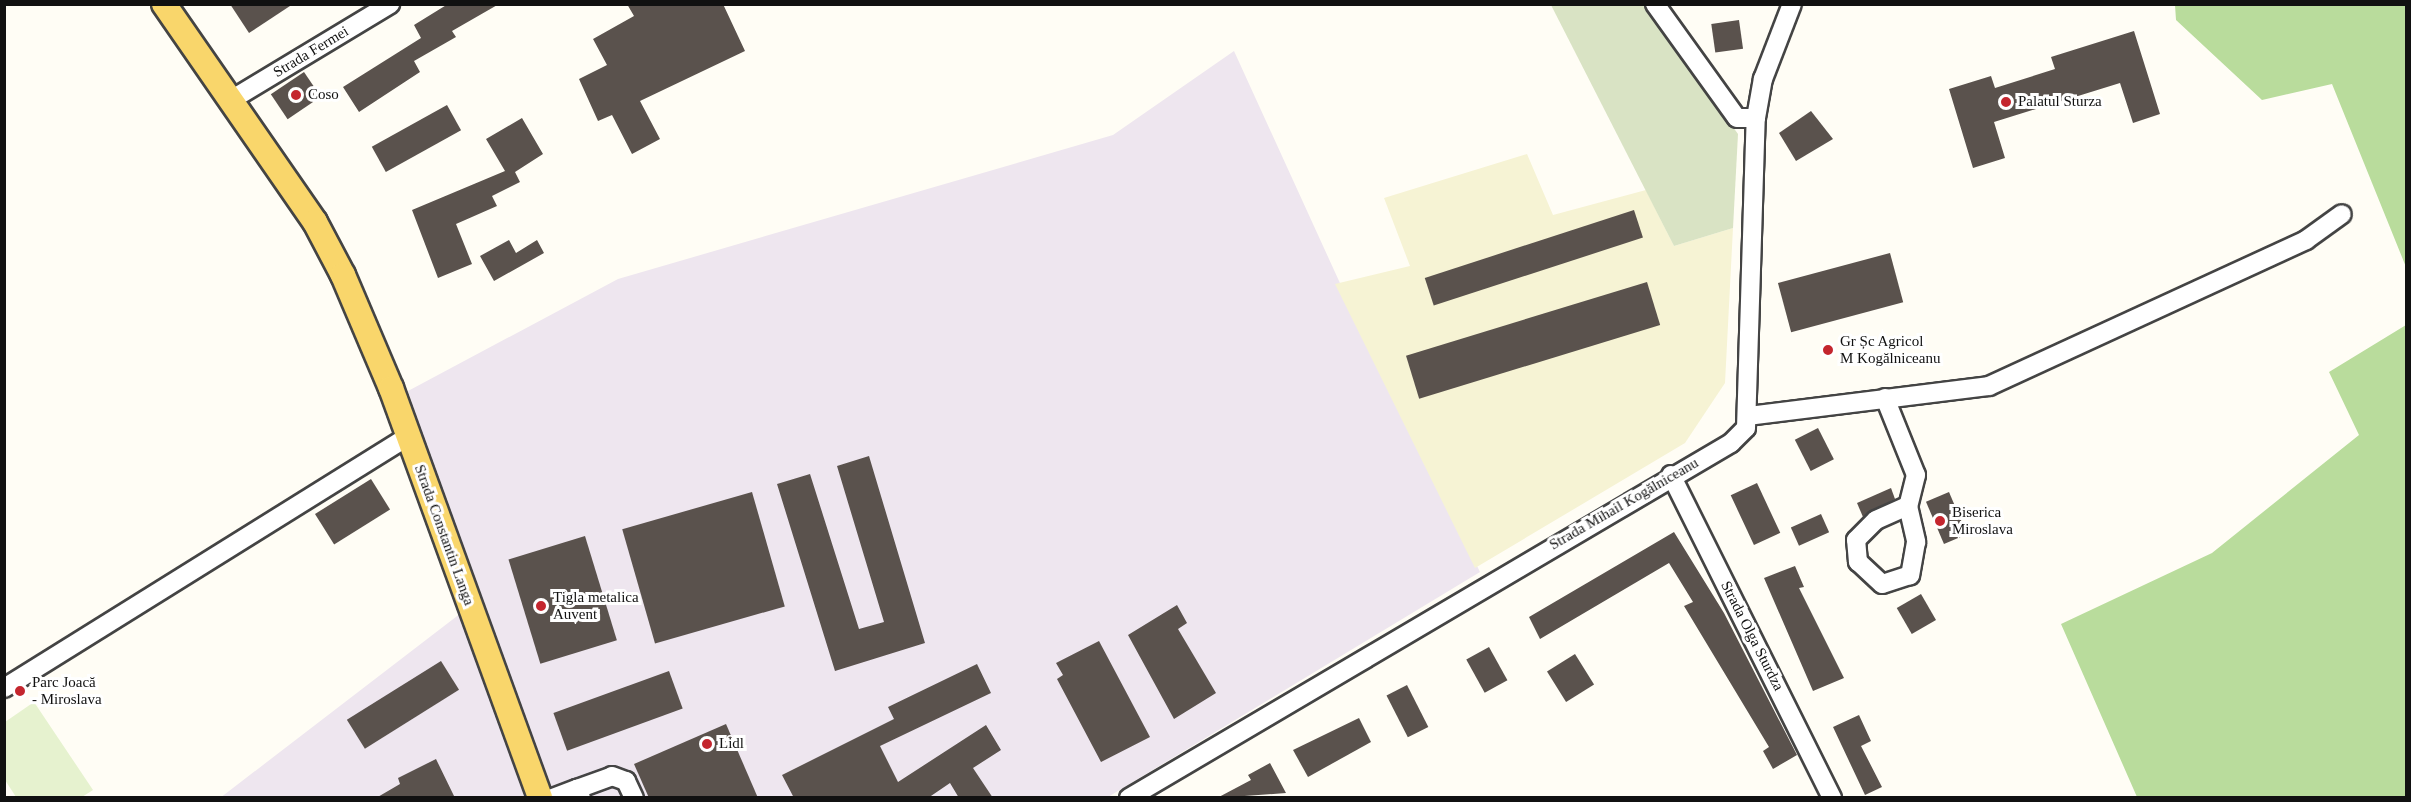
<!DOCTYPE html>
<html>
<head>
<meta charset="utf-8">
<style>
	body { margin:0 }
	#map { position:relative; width:2411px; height:802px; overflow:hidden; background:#fffdf5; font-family:"Times New Roman",serif }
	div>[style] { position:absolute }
	.industrial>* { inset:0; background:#eee6ef }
	.farmland>* { inset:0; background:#f6f3d4 }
	.forest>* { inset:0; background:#b9dc9c }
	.cemetery>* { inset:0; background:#d9e3c4 }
	.pitch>* { inset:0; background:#e6f2cf }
	.building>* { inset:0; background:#5a524d; transform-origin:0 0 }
	.roads { filter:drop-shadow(2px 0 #444) drop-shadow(-2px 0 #444) drop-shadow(0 2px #444) drop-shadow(0 -2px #444) }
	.minor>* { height:18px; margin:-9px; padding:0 9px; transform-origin:9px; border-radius:9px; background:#fff }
	.major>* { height:24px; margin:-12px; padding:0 12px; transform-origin:12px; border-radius:12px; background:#f9d66b }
	.dots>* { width:16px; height:16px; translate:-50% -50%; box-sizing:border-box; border:3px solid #fff; border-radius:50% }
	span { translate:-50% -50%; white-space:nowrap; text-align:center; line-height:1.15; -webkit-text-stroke:6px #fff; paint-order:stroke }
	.street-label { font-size:15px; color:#111 }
	.poi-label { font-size:15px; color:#111 }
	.left { translate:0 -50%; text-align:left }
	.frame { position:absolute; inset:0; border:6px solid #111; pointer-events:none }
</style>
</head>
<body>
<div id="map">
	<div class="industrial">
		<div style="clip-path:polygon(1234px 51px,1376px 362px,1480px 572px,1108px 797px,220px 798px,478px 600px,408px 391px,618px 279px,1113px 135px)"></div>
	</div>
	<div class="farmland">
		<div style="clip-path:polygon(1527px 154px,1553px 215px,1646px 190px,1674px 246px,1733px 228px,1725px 383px,1685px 443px,1475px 568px,1335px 284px,1410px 266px,1384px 198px)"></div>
	</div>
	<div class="forest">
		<div style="clip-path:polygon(2175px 5px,2406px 5px,2406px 267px,2332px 84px,2262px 100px,2176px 20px)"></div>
		<div style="clip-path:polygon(2406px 325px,2406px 797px,2137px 797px,2061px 624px,2212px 553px,2359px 435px,2329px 372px)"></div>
	</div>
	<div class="cemetery">
		<div style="clip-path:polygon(1551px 5px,1645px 5px,1738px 134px,1733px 228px,1674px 246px)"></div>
	</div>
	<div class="pitch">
		<div style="clip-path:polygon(34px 702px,93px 790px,82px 797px,16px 797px,5px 780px,5px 722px)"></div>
	</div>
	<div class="building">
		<div style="clip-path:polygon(230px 4px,293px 4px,249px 33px)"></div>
		<div style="clip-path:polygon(448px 4px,499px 4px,452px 31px,456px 37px,414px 61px,420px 72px,359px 112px,343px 87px,421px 38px,414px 25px)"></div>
		<div style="clip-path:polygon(627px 4px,723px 4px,745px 51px,640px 101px,660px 139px,632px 154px,612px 115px,598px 121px,579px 79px,607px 65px,593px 39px,634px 16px)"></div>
		<div style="left:1739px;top:20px;width:29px;height:28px;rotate:82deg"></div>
		<div style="clip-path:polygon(2134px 31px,2160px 114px,2133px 123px,2120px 83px,1994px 122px,2005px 158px,1973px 168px,1949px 89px,1991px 76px,1995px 88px,2055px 69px,2051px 57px)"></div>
		<div style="left:304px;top:72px;width:30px;height:40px;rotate:56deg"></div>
		<div style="left:447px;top:105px;width:29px;height:86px;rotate:61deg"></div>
		<div style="clip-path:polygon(1811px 111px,1833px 139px,1796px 161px,1779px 133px)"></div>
		<div style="clip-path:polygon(522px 118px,543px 154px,515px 172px,520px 182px,492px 196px,497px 206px,456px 224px,472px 264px,438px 278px,412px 210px,505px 171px,486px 139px)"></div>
		<div style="left:1634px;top:210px;width:29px;height:220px;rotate:72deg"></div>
		<div style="clip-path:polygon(509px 240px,516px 253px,537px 240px,544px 253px,494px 281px,480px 256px)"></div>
		<div style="left:1890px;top:253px;width:51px;height:116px;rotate:75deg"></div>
		<div style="left:1647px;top:282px;width:45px;height:252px;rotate:73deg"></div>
		<div style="left:1818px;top:428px;width:35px;height:26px;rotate:63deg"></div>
		<div style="clip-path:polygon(869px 456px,925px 643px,835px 671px,777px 484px,810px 474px,859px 629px,884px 622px,837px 466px)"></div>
		<div style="left:371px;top:479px;width:36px;height:66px;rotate:58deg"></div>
		<div style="left:1757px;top:483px;width:55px;height:29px;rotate:65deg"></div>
		<div style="clip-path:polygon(1891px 488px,1895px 499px,1863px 517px,1857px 503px)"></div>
		<div style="left:752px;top:492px;width:119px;height:135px;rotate:74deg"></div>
		<div style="left:1949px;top:492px;width:46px;height:25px;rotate:67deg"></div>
		<div style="left:1821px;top:514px;width:20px;height:33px;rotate:66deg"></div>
		<div style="clip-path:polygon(1674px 532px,1724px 613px,1797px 755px,1773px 769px,1763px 751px,1769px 747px,1684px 606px,1693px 602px,1669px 563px,1540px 639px,1529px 617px)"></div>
		<div style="left:585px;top:536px;width:109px;height:80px;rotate:73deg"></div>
		<div style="clip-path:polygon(1795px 566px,1804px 587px,1799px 588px,1844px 678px,1813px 691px,1764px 578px)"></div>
		<div style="left:1921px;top:594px;width:30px;height:28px;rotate:60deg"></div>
		<div style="clip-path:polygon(1177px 605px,1187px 623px,1178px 629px,1216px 693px,1174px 719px,1128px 635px)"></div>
		<div style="clip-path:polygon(1099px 641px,1150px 737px,1101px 762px,1057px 679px,1063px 675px,1056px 663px)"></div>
		<div style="left:1489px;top:647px;width:38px;height:26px;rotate:61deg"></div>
		<div style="left:1575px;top:654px;width:36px;height:33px;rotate:58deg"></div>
		<div style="left:441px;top:661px;width:34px;height:111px;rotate:58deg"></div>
		<div style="clip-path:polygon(977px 664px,991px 693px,880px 746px,898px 782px,986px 725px,1001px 750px,973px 768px,993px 798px,959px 798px,950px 783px,928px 798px,794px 798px,782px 775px,894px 719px,888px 707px)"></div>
		<div style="left:669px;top:671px;width:40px;height:123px;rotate:70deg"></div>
		<div style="left:1407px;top:685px;width:47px;height:23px;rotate:63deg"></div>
		<div style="clip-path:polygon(1859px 715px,1871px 741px,1861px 746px,1882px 787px,1865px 795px,1833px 727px)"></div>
		<div style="clip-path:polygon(1359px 718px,1371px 742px,1308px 777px,1293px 750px)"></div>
		<div style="clip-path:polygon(726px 724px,758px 798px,649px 798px,634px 764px)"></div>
		<div style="clip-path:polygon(436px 759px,455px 798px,376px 798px,400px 784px,398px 778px)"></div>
		<div style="clip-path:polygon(1270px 763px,1286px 793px,1217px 798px,1251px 780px,1248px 775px)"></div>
	</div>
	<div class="roads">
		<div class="minor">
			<div style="left:1655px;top:4px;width:140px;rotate:54.3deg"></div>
			<div style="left:1737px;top:118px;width:19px"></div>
			<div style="left:231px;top:100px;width:186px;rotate:-31.1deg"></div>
			<div style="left:1885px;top:398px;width:83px;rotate:68.1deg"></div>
			<div style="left:1916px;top:475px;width:32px;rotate:104deg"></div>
			<div style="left:1908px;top:506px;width:37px;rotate:77deg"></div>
			<div style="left:1916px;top:542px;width:34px;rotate:100deg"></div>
			<div style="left:1910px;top:575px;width:29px;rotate:162deg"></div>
			<div style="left:1882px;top:584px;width:33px;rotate:-137deg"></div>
			<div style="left:1858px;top:562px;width:22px;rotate:-95deg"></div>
			<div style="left:1856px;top:540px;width:28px;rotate:-45deg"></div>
			<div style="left:1876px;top:520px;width:35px;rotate:-24deg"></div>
			<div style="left:1748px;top:416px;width:243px;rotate:-7.1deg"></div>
			<div style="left:1989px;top:386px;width:349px;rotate:-24.7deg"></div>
			<div style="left:2306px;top:240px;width:44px;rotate:-35.8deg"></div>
			<div style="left:1671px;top:475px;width:361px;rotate:63.5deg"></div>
			<div style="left:4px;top:688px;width:476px;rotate:-31.9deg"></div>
			<div style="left:553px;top:798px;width:26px;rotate:-21deg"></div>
			<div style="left:581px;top:798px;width:10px;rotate:-114deg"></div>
			<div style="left:577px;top:789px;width:37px;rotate:-20deg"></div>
			<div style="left:612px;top:776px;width:15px;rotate:20deg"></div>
			<div style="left:626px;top:781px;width:19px;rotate:65deg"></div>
			<div style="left:1129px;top:798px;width:699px;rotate:-30.53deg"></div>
			<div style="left:1731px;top:443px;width:21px;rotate:-45deg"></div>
			<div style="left:1746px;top:428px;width:310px;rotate:-88.2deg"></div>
			<div style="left:1756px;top:118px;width:40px;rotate:-80deg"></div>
			<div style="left:1763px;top:79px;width:80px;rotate:-68.9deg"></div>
		</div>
		<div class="major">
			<div style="left:164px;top:4px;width:265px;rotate:55.3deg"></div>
			<div style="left:315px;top:222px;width:60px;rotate:62.2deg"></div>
			<div style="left:343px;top:275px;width:123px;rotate:67deg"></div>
			<div style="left:391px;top:388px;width:436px;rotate:70deg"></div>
		</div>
	</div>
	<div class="dots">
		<div style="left:296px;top:95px;background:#c4262e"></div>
		<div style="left:2006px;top:102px;background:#c4262e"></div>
		<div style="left:1828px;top:350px;background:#c4262e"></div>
		<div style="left:1940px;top:521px;background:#c4262e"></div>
		<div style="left:541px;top:606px;background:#c4262e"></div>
		<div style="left:20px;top:691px;background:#c4262e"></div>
		<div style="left:707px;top:744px;background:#c4262e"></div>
	</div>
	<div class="street-label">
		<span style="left:311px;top:52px;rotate:-31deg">Strada Fermei</span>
		<span style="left:1624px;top:504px;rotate:-30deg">Strada Mihail Kogălniceanu</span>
		<span style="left:444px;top:535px;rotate:70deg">Strada Constantin Langa</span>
		<span style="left:1752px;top:636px;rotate:63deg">Strada Olga Sturdza</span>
	</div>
	<div class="poi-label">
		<span class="left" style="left:308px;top:95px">Coso</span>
		<span class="left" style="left:2018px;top:102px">Palatul Sturza</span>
		<span class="left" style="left:1840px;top:350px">Gr Șc Agricol<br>M Kogălniceanu</span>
		<span class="left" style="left:1952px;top:521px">Biserica<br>Miroslava</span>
		<span class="left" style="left:553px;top:606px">Tigla metalica<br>Auvent</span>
		<span class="left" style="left:32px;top:691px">Parc Joacă<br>- Miroslava</span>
		<span class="left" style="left:719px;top:744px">Lidl</span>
	</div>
	<div class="frame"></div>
</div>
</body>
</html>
